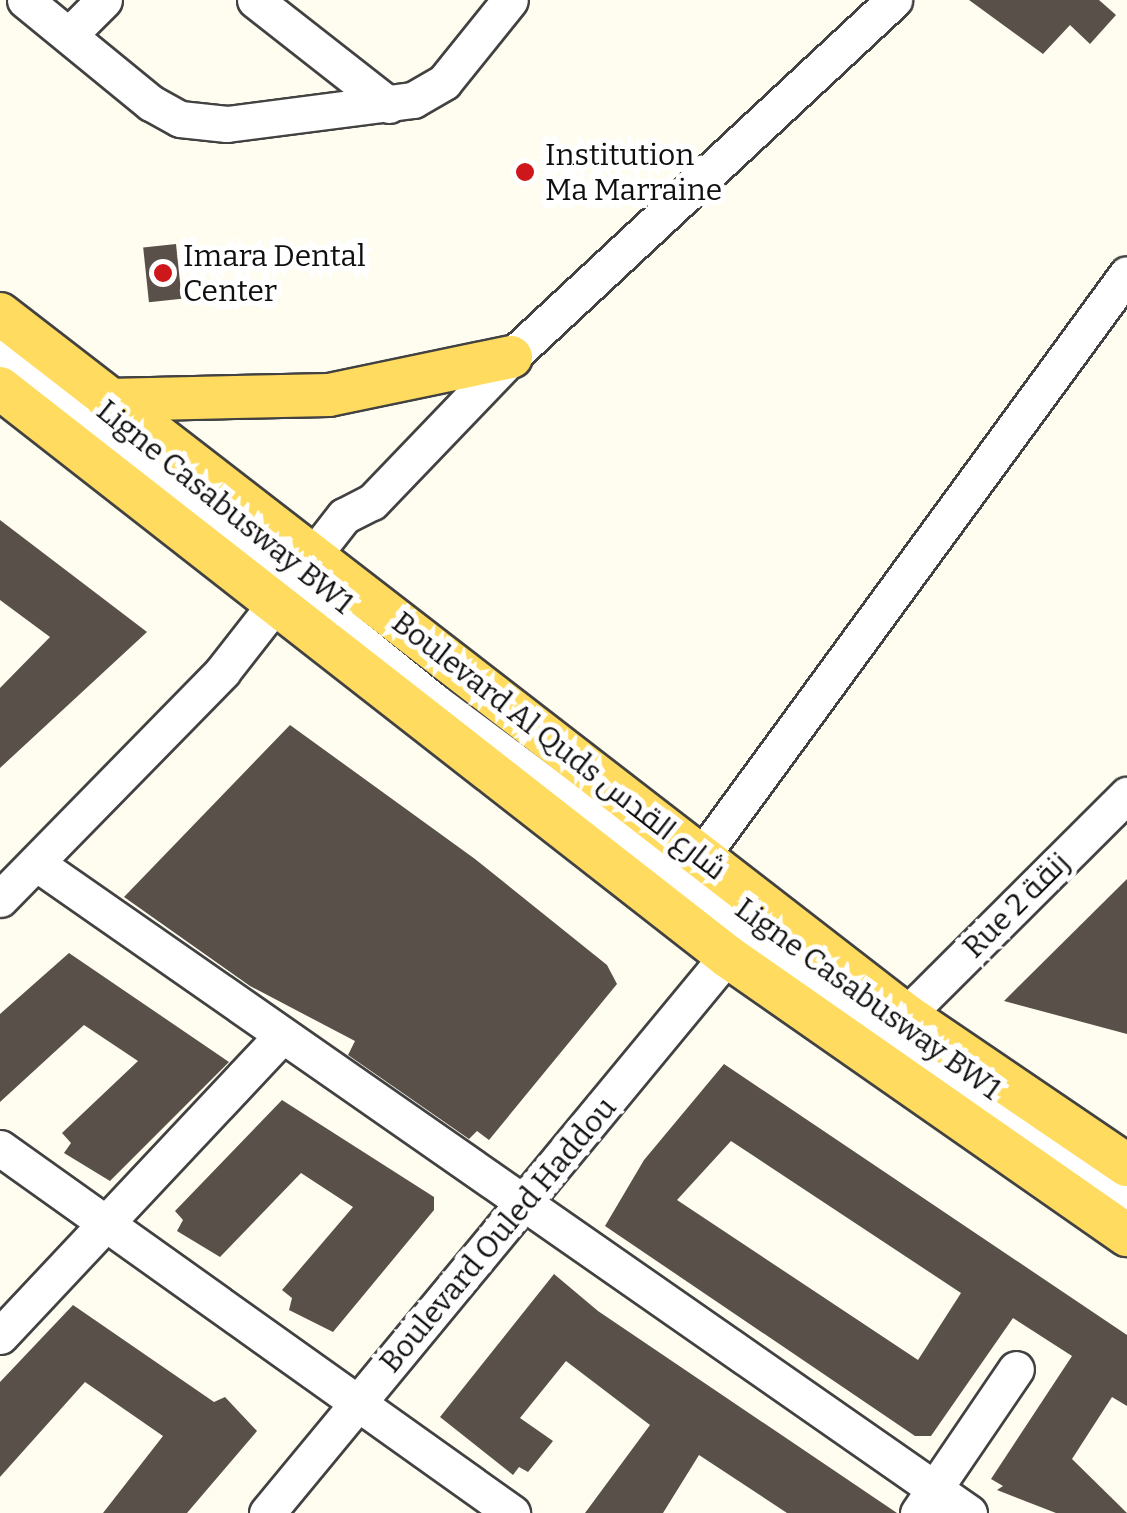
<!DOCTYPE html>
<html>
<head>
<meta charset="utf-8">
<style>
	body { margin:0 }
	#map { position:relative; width:1127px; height:1513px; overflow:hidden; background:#fffcf0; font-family:Bitter,Cairo,serif }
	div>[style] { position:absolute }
	.building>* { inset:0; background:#59504a; transform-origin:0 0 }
	.roads { filter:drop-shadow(2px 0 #424242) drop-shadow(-2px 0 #424242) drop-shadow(0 2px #424242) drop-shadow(0 -2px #424242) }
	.minor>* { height:35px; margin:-17.5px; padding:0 17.5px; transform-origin:17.5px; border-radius:17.5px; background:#fff }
	.major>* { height:42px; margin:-21px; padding:0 21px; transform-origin:21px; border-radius:21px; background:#ffdc60 }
	.dots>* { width:28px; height:28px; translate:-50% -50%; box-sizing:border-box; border:5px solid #fff; border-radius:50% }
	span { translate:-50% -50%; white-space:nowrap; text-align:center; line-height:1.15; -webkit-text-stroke:10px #fff; paint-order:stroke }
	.poi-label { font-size:30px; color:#0f0f0f }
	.left { translate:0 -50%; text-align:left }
	.street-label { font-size:30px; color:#0f0f0f }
</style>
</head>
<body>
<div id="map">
	<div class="building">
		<div style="clip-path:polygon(969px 0,1099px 0,1116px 15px,1090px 44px,1070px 25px,1043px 54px)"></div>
		<div style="left:176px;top:244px;width:55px;height:33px;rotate:84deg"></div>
		<div style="clip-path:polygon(0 520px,147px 632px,0 768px,0 688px,50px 637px,0 600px)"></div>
		<div style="clip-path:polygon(290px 725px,475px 859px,607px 965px,617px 984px,489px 1140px,477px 1131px,469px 1139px,348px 1055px,355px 1041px,250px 986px,124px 897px)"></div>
		<div style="clip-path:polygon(1127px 879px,1127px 1034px,1004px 1001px)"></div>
		<div style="clip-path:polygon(69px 953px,229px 1062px,110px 1181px,64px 1153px,71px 1143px,62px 1133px,138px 1061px,84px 1025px,0 1102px,0 1014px)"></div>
		<div style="clip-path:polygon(evenodd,724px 1064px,1127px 1335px,1127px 1406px,1112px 1397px,1072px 1459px,1127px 1513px,1056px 1513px,997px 1490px,1003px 1486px,991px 1479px,1072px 1356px,1013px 1318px,931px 1436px,915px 1436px,605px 1226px,644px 1160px,724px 1064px,731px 1141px,961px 1293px,918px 1360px,677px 1200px,731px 1141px)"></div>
		<div style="clip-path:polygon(282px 1100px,434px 1197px,434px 1210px,333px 1332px,289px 1310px,292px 1298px,282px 1290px,353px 1207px,301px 1173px,220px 1257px,177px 1231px,183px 1220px,175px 1211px)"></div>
		<div style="clip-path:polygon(554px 1274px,598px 1311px,897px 1513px,787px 1513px,699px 1455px,663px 1513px,585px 1513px,650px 1425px,566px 1361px,520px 1418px,553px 1441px,528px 1472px,519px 1467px,513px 1475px,440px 1417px)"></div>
		<div style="clip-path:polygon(73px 1305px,214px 1402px,225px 1397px,257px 1431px,187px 1513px,103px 1513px,163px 1436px,85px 1382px,0 1477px,0 1382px)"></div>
	</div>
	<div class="roads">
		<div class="minor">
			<div style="left:25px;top:0;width:163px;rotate:39.3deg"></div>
			<div style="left:151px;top:103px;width:33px;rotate:29deg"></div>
			<div style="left:180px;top:119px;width:47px;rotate:6.1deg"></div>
			<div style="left:227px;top:124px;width:188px;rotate:-7.4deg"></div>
			<div style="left:413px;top:100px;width:36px;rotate:-30deg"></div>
			<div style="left:444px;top:82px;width:105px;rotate:-51.2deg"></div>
			<div style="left:255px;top:0;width:170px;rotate:38.1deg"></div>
			<div style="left:70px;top:34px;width:48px;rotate:-45deg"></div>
			<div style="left:0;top:350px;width:558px;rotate:38.96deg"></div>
			<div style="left:434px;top:701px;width:453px;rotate:36.7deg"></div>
			<div style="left:797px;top:972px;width:402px;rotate:34.8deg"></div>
			<div style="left:700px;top:858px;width:723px;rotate:-53.83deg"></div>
			<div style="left:36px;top:863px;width:1137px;rotate:34.86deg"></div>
			<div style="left:0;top:899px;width:318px;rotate:-45.6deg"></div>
			<div style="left:222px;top:672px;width:198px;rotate:-52deg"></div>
			<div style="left:344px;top:516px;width:31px;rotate:-27deg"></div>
			<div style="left:372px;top:502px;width:201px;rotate:-46.2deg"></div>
			<div style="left:511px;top:357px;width:524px;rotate:-42.99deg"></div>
			<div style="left:906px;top:1015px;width:312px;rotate:-44.9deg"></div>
			<div style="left:0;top:1148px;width:629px;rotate:35.48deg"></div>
			<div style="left:0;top:1336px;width:410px;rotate:-46.8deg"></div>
			<div style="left:267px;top:1513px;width:722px;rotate:-50.45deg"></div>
			<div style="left:918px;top:1513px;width:174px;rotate:-55.8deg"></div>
		</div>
		<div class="major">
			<div style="left:0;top:314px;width:1146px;rotate:37.73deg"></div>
			<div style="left:906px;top:1015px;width:267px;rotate:34.2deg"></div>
			<div style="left:0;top:388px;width:923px;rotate:38deg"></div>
			<div style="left:727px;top:956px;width:488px;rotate:34.9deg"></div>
			<div style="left:108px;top:400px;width:221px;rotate:-1.3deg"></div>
			<div style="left:329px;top:395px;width:186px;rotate:-11.8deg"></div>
		</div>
	</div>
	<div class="dots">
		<div style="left:525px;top:172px;background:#ce171b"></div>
		<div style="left:163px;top:273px;background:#ce171b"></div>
	</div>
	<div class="poi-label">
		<span class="left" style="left:545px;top:172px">Institution<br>Ma Marraine</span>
		<span class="left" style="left:183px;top:273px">Imara Dental<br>Center</span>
	</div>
	<div class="street-label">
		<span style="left:225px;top:507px;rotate:39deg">Ligne Casabusway BW1</span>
		<span style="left:559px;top:746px;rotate:38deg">Boulevard Al Quds شارع القدس</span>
		<span style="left:1016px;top:905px;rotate:-45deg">Rue 2 زنقة</span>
		<span style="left:868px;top:999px;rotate:36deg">Ligne Casabusway BW1</span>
		<span style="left:498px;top:1235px;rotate:-50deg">Boulevard Ouled Haddou</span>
	</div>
</div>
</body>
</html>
